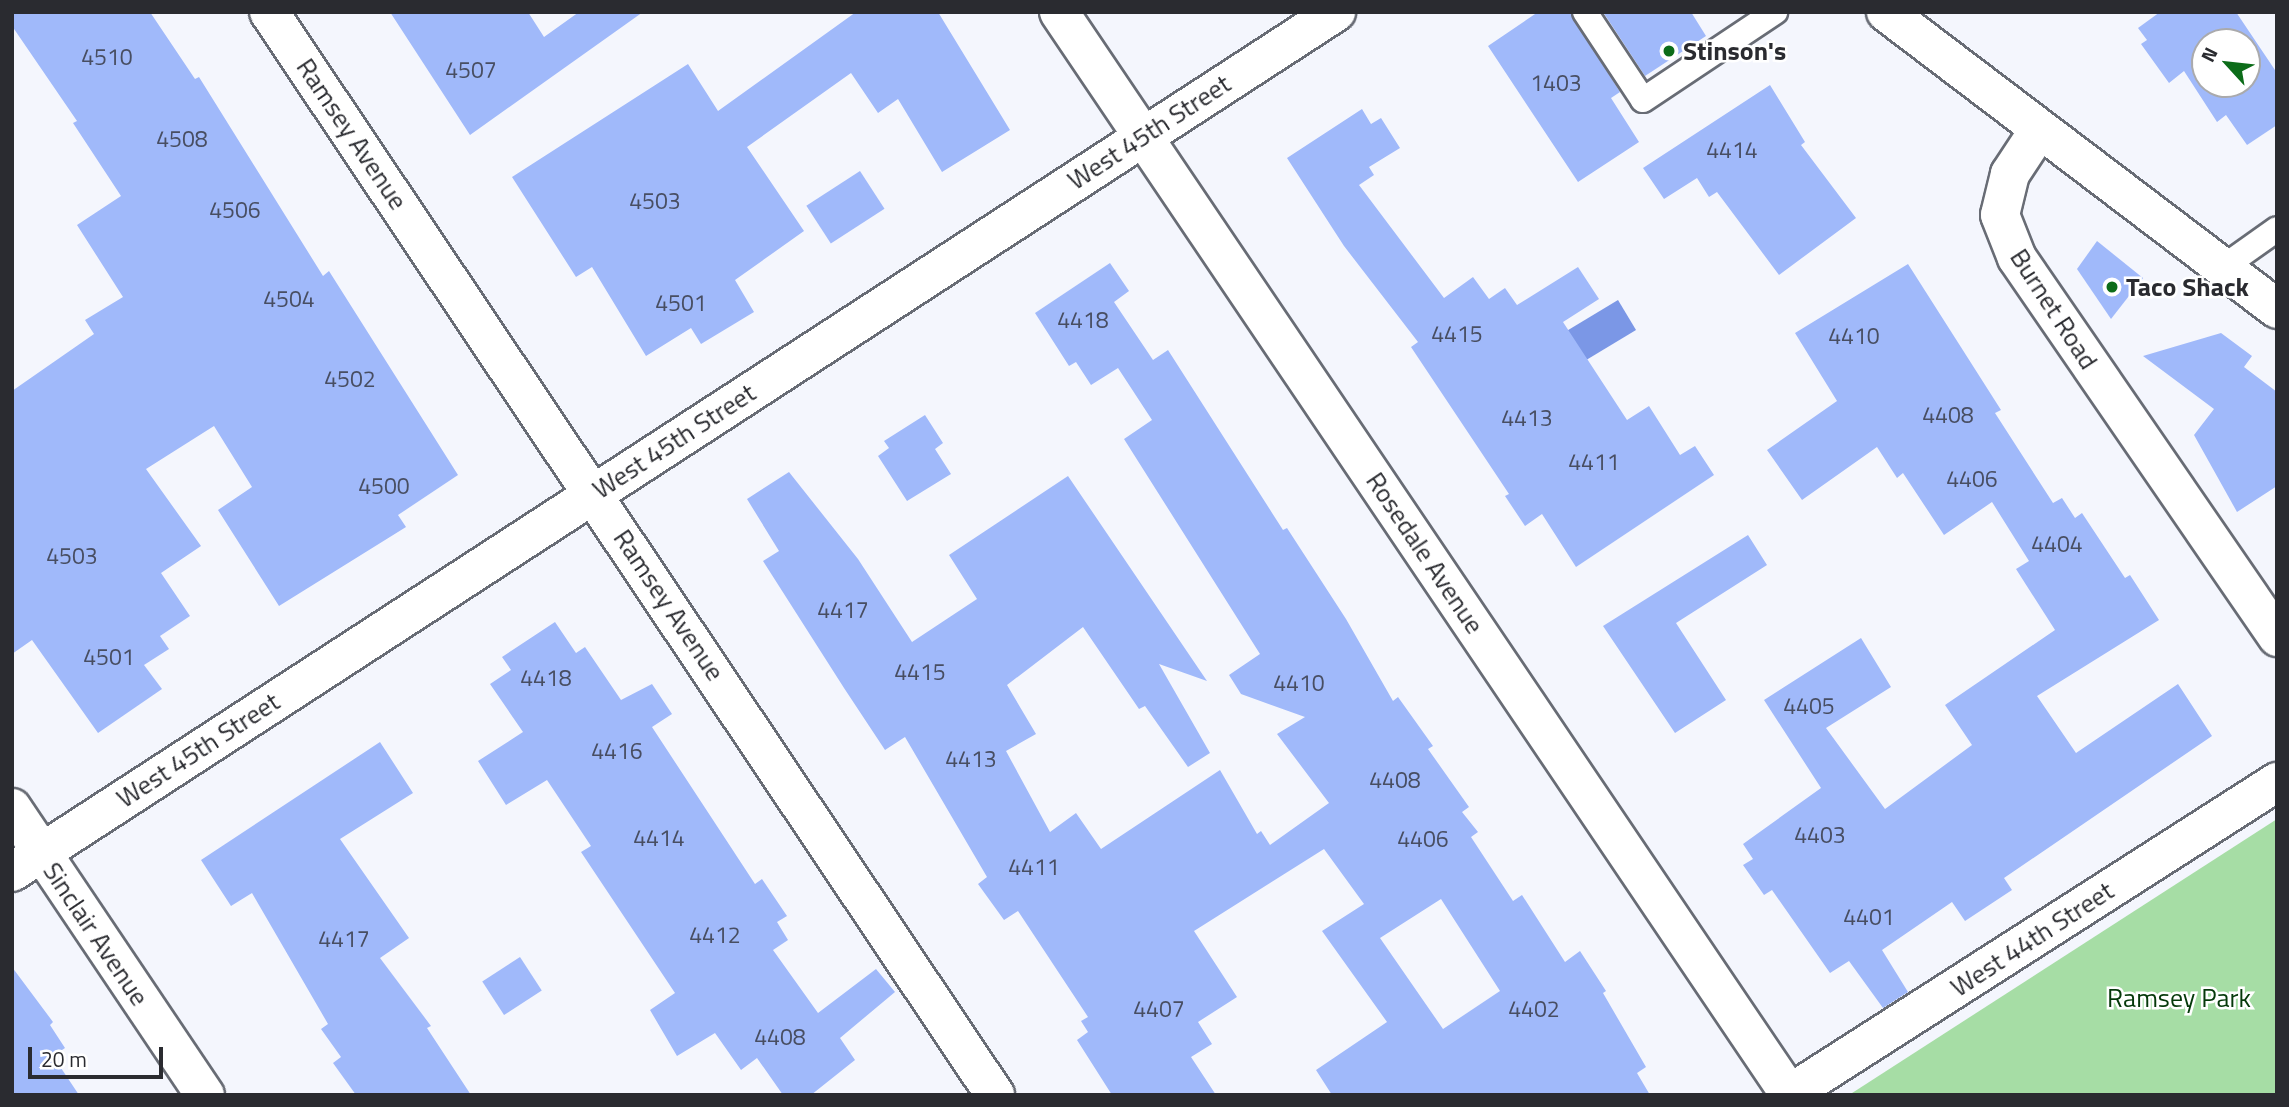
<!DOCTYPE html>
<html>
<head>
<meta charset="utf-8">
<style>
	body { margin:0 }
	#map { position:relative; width:2289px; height:1107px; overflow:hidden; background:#f4f6fd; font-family:"Titillium Web",sans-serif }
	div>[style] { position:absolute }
	.green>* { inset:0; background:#a6dda5 }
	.water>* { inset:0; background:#7b97e6; transform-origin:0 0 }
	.building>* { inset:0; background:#a0b9fa; transform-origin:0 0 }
	.roads { filter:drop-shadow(2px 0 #686c75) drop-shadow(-2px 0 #686c75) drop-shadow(0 2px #686c75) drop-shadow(0 -2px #686c75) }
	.lane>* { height:24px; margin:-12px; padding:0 12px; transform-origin:12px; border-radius:12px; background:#fff }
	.street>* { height:38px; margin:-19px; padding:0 19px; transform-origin:19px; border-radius:19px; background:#fff }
	.secondary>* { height:38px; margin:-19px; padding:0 19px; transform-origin:19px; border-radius:19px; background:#fff }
	.dots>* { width:19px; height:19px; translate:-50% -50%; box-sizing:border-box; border:4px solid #fff; border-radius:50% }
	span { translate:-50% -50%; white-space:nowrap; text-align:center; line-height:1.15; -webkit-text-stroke:5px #fff; paint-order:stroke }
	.number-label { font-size:23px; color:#484e62 }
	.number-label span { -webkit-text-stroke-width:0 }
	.poi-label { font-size:26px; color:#2a2b30; font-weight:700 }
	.left { translate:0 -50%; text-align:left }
	.street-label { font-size:26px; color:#2a2b30 }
	.park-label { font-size:26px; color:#05390a }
	.frame { position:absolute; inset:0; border:14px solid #2a2b30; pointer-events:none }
	.north { position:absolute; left:2191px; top:28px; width:70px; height:70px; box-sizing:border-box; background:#fff; border:2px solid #aaaaac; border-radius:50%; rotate:297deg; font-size:19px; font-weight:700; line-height:28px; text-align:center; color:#2a2b30 }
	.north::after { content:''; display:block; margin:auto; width:24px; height:32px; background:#0c6c19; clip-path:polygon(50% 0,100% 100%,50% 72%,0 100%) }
	.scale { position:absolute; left:28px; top:1047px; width:135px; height:32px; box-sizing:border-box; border:4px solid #2a2b30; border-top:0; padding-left:9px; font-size:21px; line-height:24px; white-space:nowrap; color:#2a2b30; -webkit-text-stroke:5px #fff; paint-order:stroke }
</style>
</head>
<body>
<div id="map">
	<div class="green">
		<div style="clip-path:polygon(2277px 819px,2277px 1095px,1849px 1095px)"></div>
	</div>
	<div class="water">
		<div style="left:1618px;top:300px;width:35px;height:75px;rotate:59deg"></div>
	</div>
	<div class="building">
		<div style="clip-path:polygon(12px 12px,150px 12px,195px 79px,199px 77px,323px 276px,329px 271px,458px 475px,398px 515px,406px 527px,279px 606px,218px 510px,252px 487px,214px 426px,146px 469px,201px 546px,161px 573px,190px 616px,160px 636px,169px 649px,144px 665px,162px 689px,98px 733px,32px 640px,12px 654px,12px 391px,94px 334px,85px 320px,123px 297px,77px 225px,121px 196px,73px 123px,77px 121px,12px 26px)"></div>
		<div style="clip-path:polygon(390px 12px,528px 12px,544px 37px,579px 12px,643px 12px,470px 135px)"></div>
		<div style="clip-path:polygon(856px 12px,938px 12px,1010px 130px,942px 172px,898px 99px,878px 113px,851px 73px,747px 147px,804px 231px,735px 280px,754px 312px,701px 344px,691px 328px,646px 356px,592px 267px,576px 277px,512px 177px,688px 64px,718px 111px)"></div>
		<div style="clip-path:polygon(1538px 12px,1570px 12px,1620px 92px,1611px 98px,1639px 142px,1578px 182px,1488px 46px)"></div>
		<div style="clip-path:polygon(1603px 12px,1691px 12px,1706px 36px,1645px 76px)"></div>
		<div style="clip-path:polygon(evenodd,2160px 12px,2236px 12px,2277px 73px,2277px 125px,2247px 145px,2226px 115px,2217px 122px,2184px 71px,2169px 83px,2141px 44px,2147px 40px,2138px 28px,2160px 12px,2205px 42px,2247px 42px,2247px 84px,2205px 84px,2205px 42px)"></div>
		<div style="clip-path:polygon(1770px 85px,1805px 142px,1801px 145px,1856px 218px,1779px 275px,1717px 192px,1709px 197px,1697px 178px,1664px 199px,1643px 168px)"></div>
		<div style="clip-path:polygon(1362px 109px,1371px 124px,1381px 118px,1400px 148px,1369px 167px,1374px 175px,1359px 185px,1444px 298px,1473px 277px,1489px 299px,1505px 288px,1517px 305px,1578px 267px,1599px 299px,1563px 322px,1627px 420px,1649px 406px,1680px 455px,1695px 446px,1714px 475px,1576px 567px,1542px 514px,1525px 526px,1505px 496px,1509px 494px,1411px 347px,1418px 342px,1344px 246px,1287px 158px)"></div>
		<div style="left:860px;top:171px;width:45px;height:64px;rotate:57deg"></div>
		<div style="clip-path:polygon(2097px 241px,2143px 278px,2111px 319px,2077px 269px)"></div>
		<div style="clip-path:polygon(evenodd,1110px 263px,1129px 291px,1114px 302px,1153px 360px,1168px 350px,1283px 530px,1287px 528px,1346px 619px,1393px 701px,1398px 697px,1433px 746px,1428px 749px,1469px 807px,1462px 812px,1478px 832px,1471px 837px,1513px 901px,1522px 895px,1565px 962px,1580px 951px,1606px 991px,1603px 993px,1646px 1067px,1637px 1073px,1650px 1095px,1332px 1095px,1316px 1070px,1387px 1022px,1322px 931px,1364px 904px,1324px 849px,1194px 931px,1237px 997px,1198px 1022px,1212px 1044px,1191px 1057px,1216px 1095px,1112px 1095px,1077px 1040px,1088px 1032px,1081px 1021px,1088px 1017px,1018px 911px,1004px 920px,978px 884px,987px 877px,905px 737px,885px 750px,844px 688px,763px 561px,779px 551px,747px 499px,789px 472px,858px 559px,912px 642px,977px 599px,949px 555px,1068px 476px,1207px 681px,1159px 664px,1210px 753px,1188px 767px,1145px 706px,1139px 709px,1083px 627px,1007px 685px,1036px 734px,1006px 751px,1050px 832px,1076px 813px,1101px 849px,1220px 770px,1257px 834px,1261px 831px,1270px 845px,1329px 803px,1277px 734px,1305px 717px,1241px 694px,1229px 675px,1260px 654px,1124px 439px,1152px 420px,1118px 368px,1091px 385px,1076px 362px,1069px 366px,1035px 313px,1110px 263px,1441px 899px,1500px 991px,1443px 1029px,1380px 938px,1441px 899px)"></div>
		<div style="clip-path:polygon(1908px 264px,2001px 410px,1995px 413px,2053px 503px,2062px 498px,2075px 518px,2082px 513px,2125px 578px,2130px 575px,2159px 620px,2037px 696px,2076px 753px,2178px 684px,2212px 736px,2004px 878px,2012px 890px,1965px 921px,1952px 902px,1882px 950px,1908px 992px,1883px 1008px,1849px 961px,1830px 973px,1772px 890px,1764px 895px,1743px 865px,1753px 859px,1743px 844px,1821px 788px,1764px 700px,1861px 638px,1891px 687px,1826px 728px,1885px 809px,1972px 745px,1945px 705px,2055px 630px,2016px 569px,2029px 561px,1992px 502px,1944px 535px,1903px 473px,1897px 478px,1877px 447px,1802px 500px,1767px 450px,1837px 401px,1795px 333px)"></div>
		<div style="clip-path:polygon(2221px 333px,2252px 356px,2244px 367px,2277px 392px,2277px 486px,2237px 512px,2194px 435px,2214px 409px,2143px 356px)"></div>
		<div style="clip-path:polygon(925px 415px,943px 443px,935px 449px,951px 474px,907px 501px,878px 456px,889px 448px,884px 441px)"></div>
		<div style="clip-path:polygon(1748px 535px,1767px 565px,1676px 623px,1726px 700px,1675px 733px,1603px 626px)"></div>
		<div style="clip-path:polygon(555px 622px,576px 653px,585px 647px,621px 700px,652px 684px,672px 714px,652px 727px,755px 884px,762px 879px,787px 916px,777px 922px,788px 940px,773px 950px,818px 1013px,876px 969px,895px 992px,840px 1038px,855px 1060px,811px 1095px,783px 1095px,757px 1058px,741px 1070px,715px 1033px,677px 1056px,650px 1010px,675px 993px,581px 852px,591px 846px,547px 780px,506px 805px,478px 761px,523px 732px,490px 684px,511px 670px,502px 657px)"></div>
		<div style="clip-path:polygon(380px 742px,413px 793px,340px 839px,409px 938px,380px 958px,431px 1026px,427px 1028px,471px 1095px,356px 1095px,333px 1063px,341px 1057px,321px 1029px,328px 1024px,252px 893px,231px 906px,201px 860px)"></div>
		<div style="left:520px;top:957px;width:40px;height:45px;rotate:57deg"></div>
		<div style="clip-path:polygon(12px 967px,53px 1022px,50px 1025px,65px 1048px,53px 1056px,79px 1095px,12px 1095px)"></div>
	</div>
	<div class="roads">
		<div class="lane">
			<div style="left:1585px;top:12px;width:105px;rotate:56.6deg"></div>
			<div style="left:1643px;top:100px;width:159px;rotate:-33.7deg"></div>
			<div style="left:2222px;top:268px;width:67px;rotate:-35.3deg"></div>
		</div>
		<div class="street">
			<div style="left:269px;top:12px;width:1304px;rotate:56.16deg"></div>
			<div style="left:1059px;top:12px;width:1307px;rotate:55.98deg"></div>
			<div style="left:2039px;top:130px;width:53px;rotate:123.4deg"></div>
			<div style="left:2010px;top:174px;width:42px;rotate:103.7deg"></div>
			<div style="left:2000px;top:215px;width:46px;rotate:68.4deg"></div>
			<div style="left:2017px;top:258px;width:460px;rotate:55.5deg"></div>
			<div style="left:12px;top:808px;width:346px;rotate:56.1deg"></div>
			<div style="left:1788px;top:1095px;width:581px;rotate:-32.62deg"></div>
		</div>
		<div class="secondary">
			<div style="left:1886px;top:12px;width:491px;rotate:37.2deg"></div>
			<div style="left:12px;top:872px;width:1579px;rotate:-33.01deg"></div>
		</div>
	</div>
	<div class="dots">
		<div style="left:1669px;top:51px;background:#0c6c19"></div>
		<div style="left:2112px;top:287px;background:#0c6c19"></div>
	</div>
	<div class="number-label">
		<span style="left:107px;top:57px">4510</span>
		<span style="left:471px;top:70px">4507</span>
		<span style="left:1556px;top:83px">1403</span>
		<span style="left:182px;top:139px">4508</span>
		<span style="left:1732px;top:150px">4414</span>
		<span style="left:655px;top:201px">4503</span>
		<span style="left:235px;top:210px">4506</span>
		<span style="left:289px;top:299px">4504</span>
		<span style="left:681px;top:303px">4501</span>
		<span style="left:1083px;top:320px">4418</span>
		<span style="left:1457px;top:334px">4415</span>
		<span style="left:1854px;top:336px">4410</span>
		<span style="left:350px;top:379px">4502</span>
		<span style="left:1948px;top:415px">4408</span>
		<span style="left:1527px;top:418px">4413</span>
		<span style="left:1594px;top:462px">4411</span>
		<span style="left:1972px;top:479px">4406</span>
		<span style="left:384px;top:486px">4500</span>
		<span style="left:2057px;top:544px">4404</span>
		<span style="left:72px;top:556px">4503</span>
		<span style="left:843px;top:610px">4417</span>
		<span style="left:109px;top:657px">4501</span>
		<span style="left:920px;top:672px">4415</span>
		<span style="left:546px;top:678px">4418</span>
		<span style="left:1299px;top:683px">4410</span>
		<span style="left:1809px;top:706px">4405</span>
		<span style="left:617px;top:751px">4416</span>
		<span style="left:971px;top:759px">4413</span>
		<span style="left:1395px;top:780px">4408</span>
		<span style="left:1820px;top:835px">4403</span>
		<span style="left:659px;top:838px">4414</span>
		<span style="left:1423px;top:839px">4406</span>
		<span style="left:1034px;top:867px">4411</span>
		<span style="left:1869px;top:917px">4401</span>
		<span style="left:715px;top:935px">4412</span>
		<span style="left:344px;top:939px">4417</span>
		<span style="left:1159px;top:1009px">4407</span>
		<span style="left:1534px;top:1009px">4402</span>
		<span style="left:780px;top:1037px">4408</span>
	</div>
	<div class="poi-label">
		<span class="left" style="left:1683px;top:51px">Stinson's</span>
		<span class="left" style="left:2126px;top:287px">Taco Shack</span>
	</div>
	<div class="street-label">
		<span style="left:1149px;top:132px;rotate:-33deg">West 45th Street</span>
		<span style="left:352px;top:134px;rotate:56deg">Ramsey Avenue</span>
		<span style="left:2054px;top:309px;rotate:57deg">Burnet Road</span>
		<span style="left:674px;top:441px;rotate:-33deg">West 45th Street</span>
		<span style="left:1425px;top:553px;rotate:56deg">Rosedale Avenue</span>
		<span style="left:669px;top:605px;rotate:56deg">Ramsey Avenue</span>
		<span style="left:198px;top:750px;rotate:-33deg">West 45th Street</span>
		<span style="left:96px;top:934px;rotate:56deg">Sinclair Avenue</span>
		<span style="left:2032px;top:939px;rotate:-33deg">West 44th Street</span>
	</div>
	<div class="park-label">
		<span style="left:2179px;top:998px">Ramsey Park</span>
	</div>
	<div class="frame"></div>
	<div class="north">N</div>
	<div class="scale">20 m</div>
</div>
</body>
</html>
